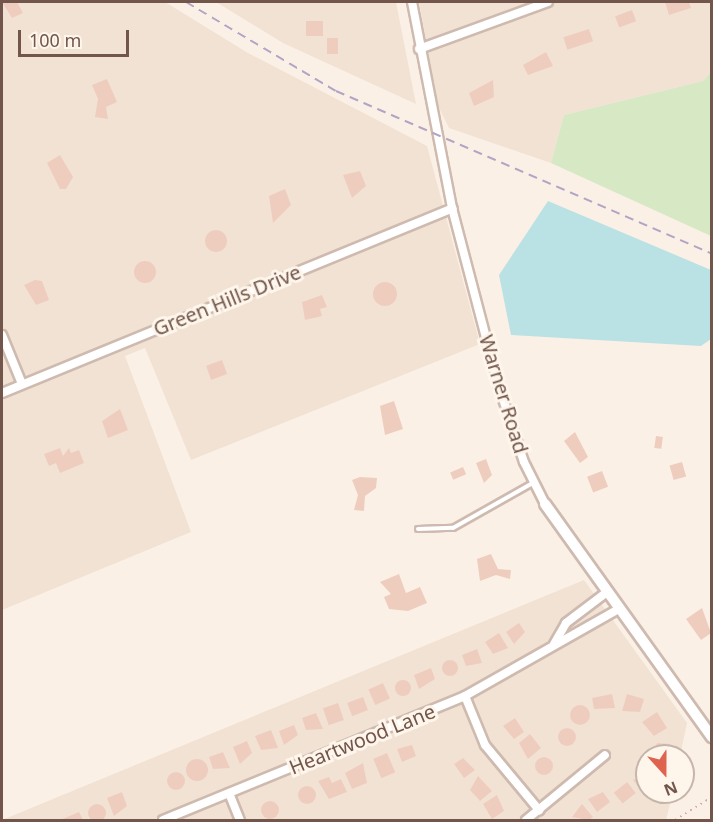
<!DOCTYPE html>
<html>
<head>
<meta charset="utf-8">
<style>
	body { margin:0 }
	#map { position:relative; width:713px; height:822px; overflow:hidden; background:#fbf0e5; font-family:"Noto Sans",sans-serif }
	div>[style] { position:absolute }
	.residential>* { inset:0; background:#f2e2d4 }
	.green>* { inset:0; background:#d6e8c4 }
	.water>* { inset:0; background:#bae1e3 }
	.building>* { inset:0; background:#efcdbe; transform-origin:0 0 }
	.round { border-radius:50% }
	.path>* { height:1.5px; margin-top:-0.75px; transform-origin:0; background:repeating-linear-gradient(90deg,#d4b0a1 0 1.5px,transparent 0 6px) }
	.roads { filter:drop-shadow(2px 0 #cebaaf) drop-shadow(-2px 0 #cebaaf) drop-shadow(0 2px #cebaaf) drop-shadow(0 -2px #cebaaf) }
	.lane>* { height:4px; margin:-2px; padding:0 2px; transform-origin:2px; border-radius:2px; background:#fff }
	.street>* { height:8px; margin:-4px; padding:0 4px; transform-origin:4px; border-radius:4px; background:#fff }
	.secondary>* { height:10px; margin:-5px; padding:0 5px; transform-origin:5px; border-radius:5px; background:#fff }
	.rail>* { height:2px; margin-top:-1px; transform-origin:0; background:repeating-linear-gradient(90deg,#b2a4c4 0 9px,transparent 0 15px) }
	span { translate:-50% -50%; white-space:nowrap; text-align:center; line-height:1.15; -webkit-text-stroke:6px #fef5eb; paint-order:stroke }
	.street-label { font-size:20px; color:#72564b }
	.frame { position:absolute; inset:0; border:3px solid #72564b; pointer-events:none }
	.north { position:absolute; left:635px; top:744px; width:60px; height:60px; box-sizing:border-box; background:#fef5eb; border:2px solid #c6b5ab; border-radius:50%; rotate:159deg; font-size:16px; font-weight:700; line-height:24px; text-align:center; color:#72564b }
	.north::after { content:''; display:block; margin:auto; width:21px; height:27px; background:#df6450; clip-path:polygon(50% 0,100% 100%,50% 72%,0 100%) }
	.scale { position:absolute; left:18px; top:30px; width:111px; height:27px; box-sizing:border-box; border:3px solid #72564b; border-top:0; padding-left:8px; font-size:18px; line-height:21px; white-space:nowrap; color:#72564b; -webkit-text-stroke:4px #fef5eb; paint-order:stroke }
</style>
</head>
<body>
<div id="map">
	<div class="residential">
		<div style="clip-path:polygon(2px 2px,165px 2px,248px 53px,427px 146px,480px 344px,191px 460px,145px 348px,125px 356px,191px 532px,2px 610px)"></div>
		<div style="clip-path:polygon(216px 2px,396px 2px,416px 104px,283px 43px)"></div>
		<div style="clip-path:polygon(419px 2px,711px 2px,711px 72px,703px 81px,564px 115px,551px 163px,449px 128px,438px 106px)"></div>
		<div style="clip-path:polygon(584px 580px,687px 723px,680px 756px,647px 756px,647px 792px,673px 792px,666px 820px,2px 820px)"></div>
	</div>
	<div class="green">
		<div style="clip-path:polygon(711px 72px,711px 236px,551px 163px,564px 115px,703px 81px)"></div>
	</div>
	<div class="water">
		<div style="clip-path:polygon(548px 201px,711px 270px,711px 339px,701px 346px,511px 335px,499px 275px)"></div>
	</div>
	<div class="building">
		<div style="clip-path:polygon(2px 2px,17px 2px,23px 13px,12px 18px)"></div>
		<div style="clip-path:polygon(665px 2px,689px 2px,691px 8px,669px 15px)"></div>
		<div style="left:632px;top:10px;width:12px;height:18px;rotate:70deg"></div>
		<div style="left:306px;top:21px;width:17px;height:15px"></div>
		<div style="left:589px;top:29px;width:13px;height:27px;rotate:72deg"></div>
		<div style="left:327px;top:38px;width:11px;height:16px"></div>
		<div style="clip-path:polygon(546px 52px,553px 66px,528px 75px,523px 65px)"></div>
		<div style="clip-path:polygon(107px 79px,117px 102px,106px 107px,108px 119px,95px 117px,98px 99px,92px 85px)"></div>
		<div style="clip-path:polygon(493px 80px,494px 97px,474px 106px,469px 93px)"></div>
		<div style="clip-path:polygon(60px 155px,73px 177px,66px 189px,60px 189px,47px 163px)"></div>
		<div style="clip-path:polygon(360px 171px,366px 186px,352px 198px,343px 175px)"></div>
		<div style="clip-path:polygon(285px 189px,291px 205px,273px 223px,269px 196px)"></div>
		<div class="round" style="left:205px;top:230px;width:22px;height:22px"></div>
		<div class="round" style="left:134px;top:261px;width:22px;height:22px"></div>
		<div style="clip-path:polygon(35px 280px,42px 281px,49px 300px,36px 305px,24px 285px)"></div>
		<div class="round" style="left:373px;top:282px;width:24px;height:24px"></div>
		<div style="clip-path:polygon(322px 295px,327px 307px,320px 309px,322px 316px,305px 320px,302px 302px)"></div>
		<div style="left:222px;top:360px;width:15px;height:17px;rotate:70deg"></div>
		<div style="clip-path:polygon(394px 401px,403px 429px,385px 435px,380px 406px)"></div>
		<div style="clip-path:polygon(120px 409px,128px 430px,108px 438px,102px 421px)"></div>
		<div style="clip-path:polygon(575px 432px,588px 457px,580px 463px,564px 441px)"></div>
		<div style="left:656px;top:436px;width:7px;height:12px;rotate:8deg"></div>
		<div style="clip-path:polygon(60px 448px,63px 456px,69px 448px,71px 453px,79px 450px,84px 463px,60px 473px,56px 463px,49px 466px,44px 454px)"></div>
		<div style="clip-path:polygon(486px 459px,492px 475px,484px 483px,476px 463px)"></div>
		<div style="left:682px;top:462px;width:15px;height:13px;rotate:74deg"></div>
		<div style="left:463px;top:467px;width:8px;height:14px;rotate:67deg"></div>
		<div style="left:602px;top:471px;width:17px;height:16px;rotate:69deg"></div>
		<div style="clip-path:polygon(360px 477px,377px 478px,376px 488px,365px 496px,364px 511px,354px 510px,358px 495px,352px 480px)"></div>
		<div style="clip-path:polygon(491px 554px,498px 569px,511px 570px,510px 579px,496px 575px,480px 581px,477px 559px)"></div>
		<div style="clip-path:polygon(399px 574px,406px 593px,420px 587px,427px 603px,408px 611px,389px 609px,384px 597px,391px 594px,380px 582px)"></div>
		<div style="clip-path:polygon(702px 608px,711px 633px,701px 640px,686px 619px)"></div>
		<div style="clip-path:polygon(519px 623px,525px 632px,514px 644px,506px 632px)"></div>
		<div style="clip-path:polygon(499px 633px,508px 648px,493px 654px,485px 642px)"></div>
		<div style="clip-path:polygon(477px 649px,482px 663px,466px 666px,462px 655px)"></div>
		<div class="round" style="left:442px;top:660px;width:16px;height:16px"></div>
		<div style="clip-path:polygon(431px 668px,435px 679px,419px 689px,414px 675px)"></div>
		<div class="round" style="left:395px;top:680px;width:16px;height:16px"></div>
		<div style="left:383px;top:683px;width:17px;height:16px;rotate:66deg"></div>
		<div style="clip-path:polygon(612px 694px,615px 708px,594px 709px,592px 698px)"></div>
		<div style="clip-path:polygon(627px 694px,644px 699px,640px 712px,622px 711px)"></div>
		<div style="left:363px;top:697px;width:14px;height:17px;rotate:69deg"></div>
		<div style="left:338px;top:703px;width:18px;height:16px;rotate:71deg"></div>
		<div class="round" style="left:570px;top:705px;width:20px;height:20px"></div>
		<div style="clip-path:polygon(657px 712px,667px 728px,654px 736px,642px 722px)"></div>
		<div style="clip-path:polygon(316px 713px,323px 729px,306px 730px,302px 718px)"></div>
		<div style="clip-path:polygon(515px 718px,524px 732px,514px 739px,503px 726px)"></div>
		<div style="clip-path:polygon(294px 725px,298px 735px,284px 745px,279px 731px)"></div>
		<div class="round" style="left:558px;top:728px;width:18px;height:18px"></div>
		<div style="clip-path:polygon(271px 730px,278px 748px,261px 750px,255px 736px)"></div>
		<div style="clip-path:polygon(530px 734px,541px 748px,528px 759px,519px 743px)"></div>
		<div style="clip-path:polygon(247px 741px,252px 753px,240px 764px,233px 747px)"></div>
		<div style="clip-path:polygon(657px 743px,670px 744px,669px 756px,651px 756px)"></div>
		<div style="clip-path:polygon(412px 745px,416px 756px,402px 762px,397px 749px)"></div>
		<div style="clip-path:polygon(223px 752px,230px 768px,213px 769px,209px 757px)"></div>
		<div style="left:387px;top:753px;width:21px;height:15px;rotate:67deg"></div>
		<div class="round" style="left:535px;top:757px;width:18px;height:18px"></div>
		<div style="clip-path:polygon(463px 758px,475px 770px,464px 778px,454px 764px)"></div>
		<div class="round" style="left:186px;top:759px;width:22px;height:22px"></div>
		<div style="clip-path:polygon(363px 763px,367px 783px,352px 789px,345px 773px)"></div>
		<div class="round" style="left:167px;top:772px;width:18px;height:18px"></div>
		<div style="clip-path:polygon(647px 774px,647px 790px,644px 793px,633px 780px)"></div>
		<div style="clip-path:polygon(478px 776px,492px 791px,480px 801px,470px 790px)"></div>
		<div style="clip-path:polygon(329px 777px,332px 783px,341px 779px,347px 792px,329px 799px,318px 781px)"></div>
		<div style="left:627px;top:782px;width:14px;height:17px;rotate:51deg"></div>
		<div class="round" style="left:298px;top:786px;width:18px;height:18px"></div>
		<div style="clip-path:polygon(122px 792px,127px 806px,114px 816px,107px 798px)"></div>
		<div style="clip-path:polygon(603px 792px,610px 802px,597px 812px,588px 799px)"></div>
		<div style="clip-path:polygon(497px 795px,504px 811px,492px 819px,483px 804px)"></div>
		<div class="round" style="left:261px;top:801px;width:18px;height:18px"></div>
		<div style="clip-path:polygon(582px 804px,593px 817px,589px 820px,572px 817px)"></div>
		<div class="round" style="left:88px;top:804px;width:18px;height:18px"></div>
		<div style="clip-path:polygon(79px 812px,83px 820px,60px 820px)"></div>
	</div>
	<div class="path">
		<div style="left:675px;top:820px;width:44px;rotate:-31.9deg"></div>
	</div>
	<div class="roads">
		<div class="lane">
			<div style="left:418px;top:529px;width:35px;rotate:-2deg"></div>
			<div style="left:453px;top:528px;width:92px;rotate:-29.4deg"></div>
		</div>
		<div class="street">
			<div style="left:412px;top:2px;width:210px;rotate:79deg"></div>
			<div style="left:452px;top:208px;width:185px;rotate:75.3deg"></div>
			<div style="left:499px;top:387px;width:79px;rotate:71.6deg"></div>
			<div style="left:524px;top:462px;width:47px;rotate:63.4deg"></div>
			<div style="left:419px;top:49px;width:137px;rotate:-20deg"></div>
			<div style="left:2px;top:335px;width:53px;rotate:67.8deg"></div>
			<div style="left:2px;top:393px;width:487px;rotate:-22.3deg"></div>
			<div style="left:554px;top:644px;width:24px;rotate:-60deg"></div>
			<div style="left:566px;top:623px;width:51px;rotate:-37.1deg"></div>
			<div style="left:465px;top:696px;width:53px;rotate:67.8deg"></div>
			<div style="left:485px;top:745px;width:85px;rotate:50.3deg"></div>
			<div style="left:229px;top:793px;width:29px;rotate:68deg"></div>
			<div style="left:163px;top:820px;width:326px;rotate:-22.3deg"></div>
			<div style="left:465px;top:696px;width:177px;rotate:-29.5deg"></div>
			<div style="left:526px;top:820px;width:102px;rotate:-39.4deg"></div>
		</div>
		<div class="secondary">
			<div style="left:545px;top:504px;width:287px;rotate:54.4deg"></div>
		</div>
	</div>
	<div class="rail">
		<div style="left:186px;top:2px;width:174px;rotate:30.7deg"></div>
		<div style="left:336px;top:91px;width:410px;rotate:23.4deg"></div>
	</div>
	<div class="street-label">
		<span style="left:227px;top:300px;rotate:-22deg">Green Hills Drive</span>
		<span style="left:504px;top:394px;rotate:73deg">Warner Road</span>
		<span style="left:362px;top:739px;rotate:-22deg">Heartwood Lane</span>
	</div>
	<div class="frame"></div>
	<div class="north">N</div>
	<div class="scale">100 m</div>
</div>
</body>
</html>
